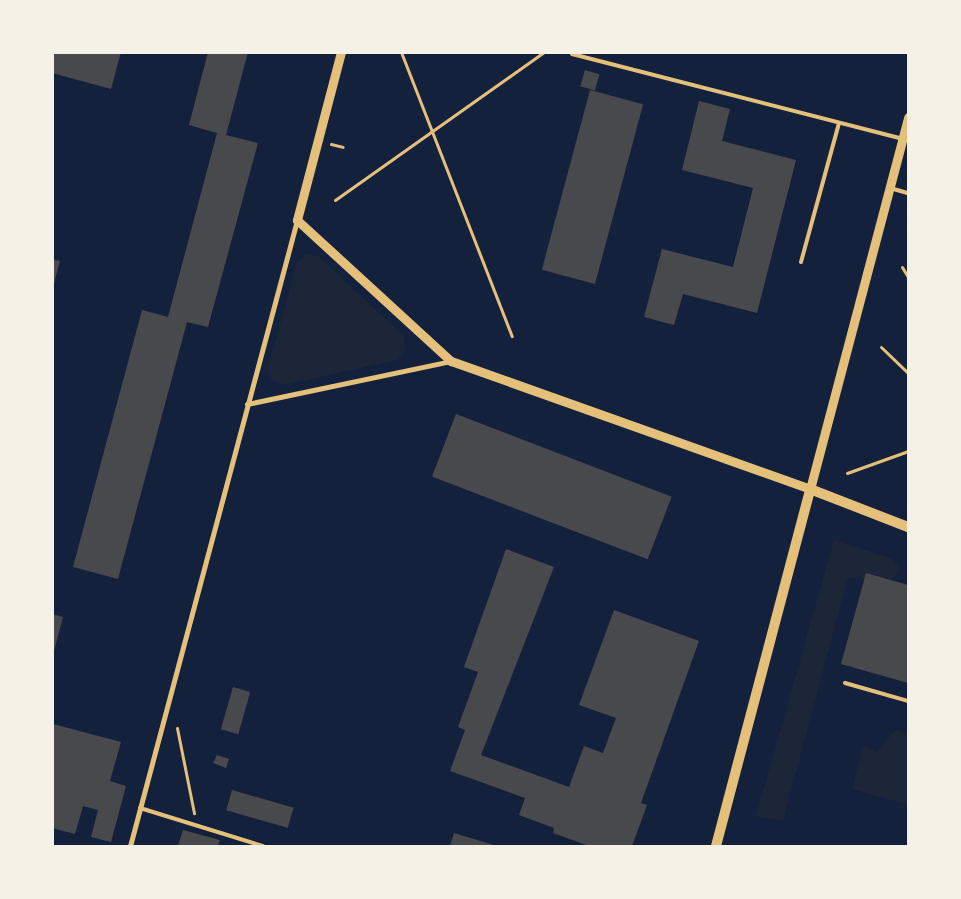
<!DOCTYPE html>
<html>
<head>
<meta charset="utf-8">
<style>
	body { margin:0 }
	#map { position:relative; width:961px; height:899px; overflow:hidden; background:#14213d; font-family:"Work Sans",sans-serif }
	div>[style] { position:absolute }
	.green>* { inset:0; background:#1d2539 }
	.building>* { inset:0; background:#48494c; transform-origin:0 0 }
	.path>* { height:3px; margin:-1.5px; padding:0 1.5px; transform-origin:1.5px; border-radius:1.5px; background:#e5c07b }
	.service>* { height:4px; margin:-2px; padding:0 2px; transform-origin:2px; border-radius:2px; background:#e5c07b }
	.minor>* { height:5px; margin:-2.5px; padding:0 2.5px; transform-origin:2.5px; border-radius:2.5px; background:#e5c07b }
	.tertiary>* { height:9px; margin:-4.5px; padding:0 4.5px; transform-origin:4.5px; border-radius:4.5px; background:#e5c07b }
	.secondary>* { height:10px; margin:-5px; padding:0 5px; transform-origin:5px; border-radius:5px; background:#e5c07b }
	span { translate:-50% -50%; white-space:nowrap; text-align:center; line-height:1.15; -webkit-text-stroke:4.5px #f6f1e7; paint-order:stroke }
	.frame { position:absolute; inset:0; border:54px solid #f6f1e7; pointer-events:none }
</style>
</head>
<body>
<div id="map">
	<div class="green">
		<div style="clip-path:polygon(306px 254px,318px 256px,404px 336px,405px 351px,397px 360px,284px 385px,272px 381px,268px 369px,297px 262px)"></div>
		<div style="clip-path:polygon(834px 540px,890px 558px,901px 569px,891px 580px,848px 577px,783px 821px,756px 816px)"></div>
		<div style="clip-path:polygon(895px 730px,908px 733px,908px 805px,852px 789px,863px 746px,877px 752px)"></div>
	</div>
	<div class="building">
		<div style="clip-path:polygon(52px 52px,121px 52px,111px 89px,52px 73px)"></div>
		<div style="clip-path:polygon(208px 52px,248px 52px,226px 135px,258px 143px,208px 327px,187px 322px,118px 579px,73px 567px,142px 310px,168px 317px,217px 133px,189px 125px)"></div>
		<div style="left:585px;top:70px;width:15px;height:17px;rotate:16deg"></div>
		<div style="left:590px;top:90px;width:55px;height:186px;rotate:15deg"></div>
		<div style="clip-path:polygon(699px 101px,730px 109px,722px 141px,796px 160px,757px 313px,683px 294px,674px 325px,644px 317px,662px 249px,733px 267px,753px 188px,682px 170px)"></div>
		<div style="clip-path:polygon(52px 259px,60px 261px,53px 287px,52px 286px)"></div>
		<div style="left:456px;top:414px;width:231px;height:67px;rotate:21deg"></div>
		<div style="clip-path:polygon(506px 549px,554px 567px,481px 755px,569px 787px,584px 746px,603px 753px,616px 718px,579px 705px,614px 610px,699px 641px,641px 803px,647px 805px,632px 846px,589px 846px,553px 833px,554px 828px,519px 815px,525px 798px,450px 771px,465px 730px,458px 727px,478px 672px,464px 667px)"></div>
		<div style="clip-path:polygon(866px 573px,908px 585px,908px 683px,841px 664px)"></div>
		<div style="clip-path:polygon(52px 614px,63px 617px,53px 655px,52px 655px)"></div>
		<div style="left:233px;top:687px;width:18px;height:44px;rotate:16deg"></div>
		<div style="clip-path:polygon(53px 724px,121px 742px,110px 781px,126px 786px,111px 842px,91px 837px,98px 810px,83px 806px,75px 834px,52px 828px)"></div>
		<div style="clip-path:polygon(217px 755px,229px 759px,226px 768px,213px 763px)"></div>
		<div style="left:232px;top:790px;width:64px;height:21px;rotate:16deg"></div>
		<div style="clip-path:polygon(183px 830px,220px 840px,218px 846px,178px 846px)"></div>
		<div style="clip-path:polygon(454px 833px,497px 846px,450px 846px)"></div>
	</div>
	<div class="path">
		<div style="left:401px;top:52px;width:305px;rotate:68.7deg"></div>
		<div style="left:331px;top:144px;width:12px;rotate:14deg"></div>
		<div style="left:335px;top:200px;width:256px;rotate:-35.3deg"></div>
		<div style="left:902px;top:267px;width:12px;rotate:59deg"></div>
		<div style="left:881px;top:347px;width:37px;rotate:44deg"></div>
		<div style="left:847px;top:473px;width:65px;rotate:-19.8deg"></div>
		<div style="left:177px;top:728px;width:87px;rotate:78.7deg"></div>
	</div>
	<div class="service">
		<div style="left:572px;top:54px;width:342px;rotate:14.4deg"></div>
		<div style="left:890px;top:188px;width:19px;rotate:16deg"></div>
		<div style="left:801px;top:262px;width:144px;rotate:-74.7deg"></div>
		<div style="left:845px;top:683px;width:66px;rotate:15.9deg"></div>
		<div style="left:140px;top:808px;width:129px;rotate:17.2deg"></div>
	</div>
	<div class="minor">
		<div style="left:247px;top:404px;width:208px;rotate:-11.9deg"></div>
		<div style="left:130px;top:846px;width:648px;rotate:-75.06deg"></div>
	</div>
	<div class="tertiary">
		<div style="left:341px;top:52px;width:174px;rotate:104.7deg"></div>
		<div style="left:297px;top:220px;width:209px;rotate:42.5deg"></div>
		<div style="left:451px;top:361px;width:381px;rotate:19.6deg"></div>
		<div style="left:810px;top:489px;width:385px;rotate:-75.2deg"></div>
	</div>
	<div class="secondary">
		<div style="left:716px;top:846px;width:369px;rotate:-75.2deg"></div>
		<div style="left:810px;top:489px;width:105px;rotate:21.2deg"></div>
	</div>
	<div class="frame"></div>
</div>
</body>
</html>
